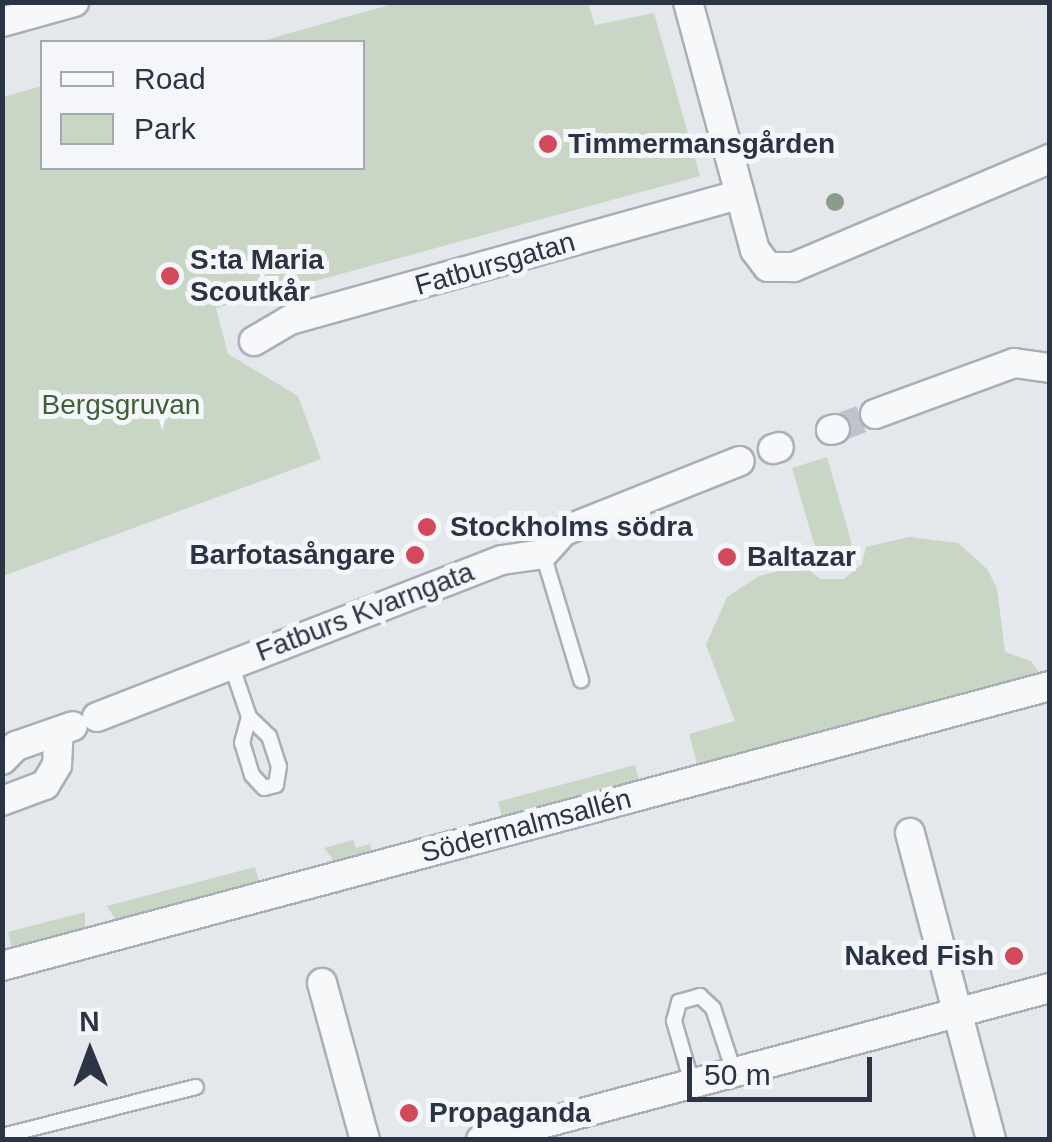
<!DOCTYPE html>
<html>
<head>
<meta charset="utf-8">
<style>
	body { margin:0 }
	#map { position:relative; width:1052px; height:1142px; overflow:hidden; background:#e4e7ec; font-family:Helvetica,sans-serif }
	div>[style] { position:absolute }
	.green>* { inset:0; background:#c9d6c5; transform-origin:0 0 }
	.street-tunnel>* { height:28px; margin-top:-14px; transform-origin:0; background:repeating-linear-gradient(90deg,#bfc3cb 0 28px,transparent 0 42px) }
	.roads { filter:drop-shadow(2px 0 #a9aeb7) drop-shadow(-2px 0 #a9aeb7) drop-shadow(0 2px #a9aeb7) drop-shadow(0 -2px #a9aeb7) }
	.lane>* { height:14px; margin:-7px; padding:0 7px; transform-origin:7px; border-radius:7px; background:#f7f8fa }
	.street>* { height:28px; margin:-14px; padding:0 14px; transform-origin:14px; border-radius:14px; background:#f7f8fa }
	.trees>* { width:18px; height:18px; margin:-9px; border-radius:50%; background:#899d89 }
	.dots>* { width:28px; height:28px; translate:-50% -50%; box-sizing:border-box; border:5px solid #f4f6f9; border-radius:50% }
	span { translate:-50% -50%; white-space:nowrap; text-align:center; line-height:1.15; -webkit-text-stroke:10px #f4f6f9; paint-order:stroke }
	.poi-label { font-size:28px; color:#2b3445; font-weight:700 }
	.left { translate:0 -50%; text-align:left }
	.right { translate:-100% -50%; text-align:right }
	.street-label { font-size:28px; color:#2b3445 }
	.park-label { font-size:28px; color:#3f6138 }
	.frame { position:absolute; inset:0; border:5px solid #2b3445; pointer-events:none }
	.legend { position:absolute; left:40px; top:40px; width:325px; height:130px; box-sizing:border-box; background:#f4f6f9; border:2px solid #a4a8b1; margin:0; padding:12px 18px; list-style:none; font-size:30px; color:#2b3445 }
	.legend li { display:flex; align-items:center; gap:20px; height:50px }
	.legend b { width:50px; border:2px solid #a4a8b1 }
	.north { position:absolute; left:40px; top:1002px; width:100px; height:100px; -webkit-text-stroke:8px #f4f6f9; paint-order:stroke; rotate:359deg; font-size:28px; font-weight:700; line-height:40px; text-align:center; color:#2b3445 }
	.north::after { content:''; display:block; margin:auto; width:35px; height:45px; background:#2b3445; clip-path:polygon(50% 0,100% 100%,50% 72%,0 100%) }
	.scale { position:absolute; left:687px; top:1057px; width:185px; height:45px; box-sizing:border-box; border:5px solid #2b3445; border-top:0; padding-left:12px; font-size:30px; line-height:35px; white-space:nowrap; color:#2b3445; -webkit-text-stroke:8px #f4f6f9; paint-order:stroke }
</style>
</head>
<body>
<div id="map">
	<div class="green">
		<div style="clip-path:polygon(399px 2px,588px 3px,595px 25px,654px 13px,700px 176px,216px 308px,228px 354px,298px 396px,321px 459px,3px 576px,3px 97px,42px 86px,42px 168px,362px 168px,362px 42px,259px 42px)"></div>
		<div style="clip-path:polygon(827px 457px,851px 541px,851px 554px,839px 565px,822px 563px,817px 554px,792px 468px)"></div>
		<div style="clip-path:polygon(909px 537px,958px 543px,987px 569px,997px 588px,1005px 652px,1031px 661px,1045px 680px,699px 771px,689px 734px,735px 721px,706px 645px,727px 597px,759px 576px,803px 565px,820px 579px,844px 579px,862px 564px,866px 547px)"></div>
		<div style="left:635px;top:765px;width:43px;height:142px;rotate:75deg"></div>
		<div style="clip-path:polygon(353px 840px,356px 848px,370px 844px,379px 877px,336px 895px,332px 858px,324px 848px)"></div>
		<div style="clip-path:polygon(255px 867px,267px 911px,120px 951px,120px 927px,107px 906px)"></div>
		<div style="clip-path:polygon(85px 912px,85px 936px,98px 957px,19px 977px,8px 932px)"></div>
	</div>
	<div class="street-tunnel">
		<div style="left:835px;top:429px;width:43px;rotate:-20.6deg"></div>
	</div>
	<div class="roads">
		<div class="lane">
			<div style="left:543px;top:554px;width:132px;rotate:73.2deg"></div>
			<div style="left:231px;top:664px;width:56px;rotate:71.2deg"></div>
			<div style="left:249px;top:717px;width:28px;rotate:44deg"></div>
			<div style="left:269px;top:736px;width:32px;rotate:72deg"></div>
			<div style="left:279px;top:766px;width:19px;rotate:99deg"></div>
			<div style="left:276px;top:785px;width:12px;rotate:166deg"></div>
			<div style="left:264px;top:788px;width:18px;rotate:-133deg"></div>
			<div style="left:252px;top:775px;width:34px;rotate:-107deg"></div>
			<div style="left:242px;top:743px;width:27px;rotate:-75deg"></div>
			<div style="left:692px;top:1083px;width:65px;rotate:-106.2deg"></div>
			<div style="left:674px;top:1021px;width:20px;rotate:-75deg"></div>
			<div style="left:679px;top:1002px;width:22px;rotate:-16deg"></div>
			<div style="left:700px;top:996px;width:18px;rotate:43deg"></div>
			<div style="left:713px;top:1008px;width:67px;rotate:71.8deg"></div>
			<div style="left:2px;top:1136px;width:200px;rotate:-14.2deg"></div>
		</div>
		<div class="street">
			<div style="left:688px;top:2px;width:257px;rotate:74.9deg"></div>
			<div style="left:755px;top:250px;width:21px;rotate:53deg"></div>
			<div style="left:768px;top:267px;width:26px"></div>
			<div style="left:794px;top:267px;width:278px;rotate:-22.9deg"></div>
			<div style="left:2px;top:22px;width:75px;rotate:-15.5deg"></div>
			<div style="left:254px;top:341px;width:42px;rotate:-30.3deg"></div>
			<div style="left:290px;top:320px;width:467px;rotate:-15.6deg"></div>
			<div style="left:875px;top:414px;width:148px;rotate:-20.1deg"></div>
			<div style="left:1014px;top:363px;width:36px;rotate:8deg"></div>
			<div style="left:831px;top:430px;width:4px;rotate:-14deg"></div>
			<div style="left:773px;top:449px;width:6px;rotate:-18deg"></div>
			<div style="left:97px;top:717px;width:434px;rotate:-21.2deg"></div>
			<div style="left:502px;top:560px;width:41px;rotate:-8.3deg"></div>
			<div style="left:543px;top:554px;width:31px;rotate:-48deg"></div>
			<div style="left:564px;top:531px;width:189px;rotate:-21.7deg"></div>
			<div style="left:2px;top:760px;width:20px;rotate:-45deg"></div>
			<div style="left:16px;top:746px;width:60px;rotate:-19.3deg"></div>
			<div style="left:2px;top:801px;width:46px;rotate:-20.4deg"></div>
			<div style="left:45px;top:785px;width:23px;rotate:-59deg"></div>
			<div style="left:57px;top:765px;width:33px;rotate:-87deg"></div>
			<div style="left:910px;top:833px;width:318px;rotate:75.2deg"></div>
			<div style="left:2px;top:966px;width:1085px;rotate:-14.96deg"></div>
			<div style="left:322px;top:983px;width:163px;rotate:74.7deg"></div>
			<div style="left:481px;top:1140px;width:589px;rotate:-14.96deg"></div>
		</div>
	</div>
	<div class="trees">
		<div style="left:835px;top:202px"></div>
	</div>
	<div class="dots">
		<div style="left:548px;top:144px;background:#d1495b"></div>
		<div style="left:170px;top:276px;background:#d1495b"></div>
		<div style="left:427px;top:527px;background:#d1495b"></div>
		<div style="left:415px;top:555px;background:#d1495b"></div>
		<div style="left:727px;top:557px;background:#d1495b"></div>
		<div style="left:1014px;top:956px;background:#d1495b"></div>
		<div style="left:409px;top:1113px;background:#d1495b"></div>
	</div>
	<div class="poi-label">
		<span class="left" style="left:568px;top:144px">Timmermansgården</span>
		<span class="left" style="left:190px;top:276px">S:ta Maria<br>Scoutkår</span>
		<span class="left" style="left:450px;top:527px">Stockholms södra</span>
		<span class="right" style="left:395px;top:555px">Barfotasångare</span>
		<span class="left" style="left:747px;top:557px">Baltazar</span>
		<span class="right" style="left:994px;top:956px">Naked Fish</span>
		<span class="left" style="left:429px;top:1113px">Propaganda</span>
	</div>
	<div class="street-label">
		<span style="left:495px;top:264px;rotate:-16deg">Fatbursgatan</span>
		<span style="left:365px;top:612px;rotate:-21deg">Fatburs Kvarngata</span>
		<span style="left:526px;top:826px;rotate:-15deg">Södermalmsallén</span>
	</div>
	<div class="park-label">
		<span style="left:121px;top:405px">Bergsgruvan</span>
	</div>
	<div class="frame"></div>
	<ul class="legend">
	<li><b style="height:12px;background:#f7f8fa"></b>Road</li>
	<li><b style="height:28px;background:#c9d6c5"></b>Park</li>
	</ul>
	<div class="north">N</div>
	<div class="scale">50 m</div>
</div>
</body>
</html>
